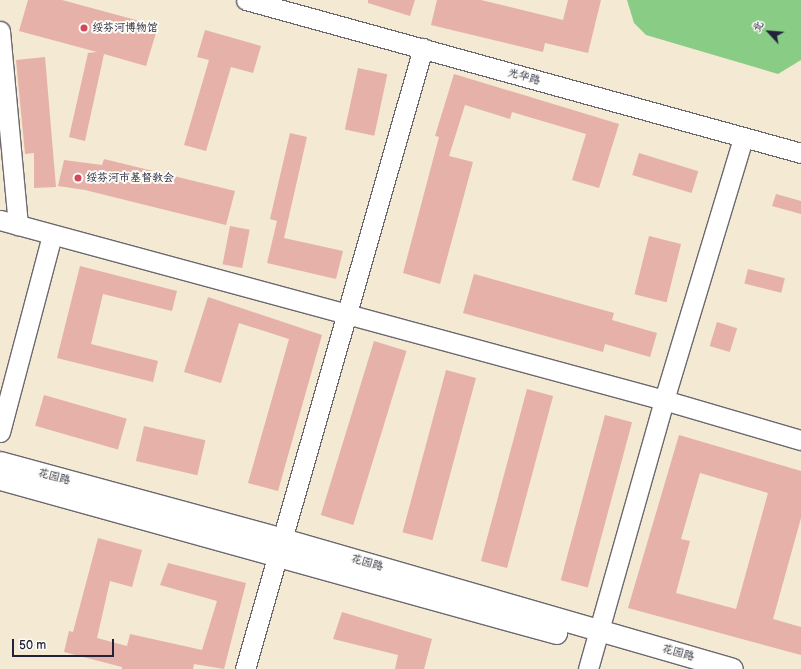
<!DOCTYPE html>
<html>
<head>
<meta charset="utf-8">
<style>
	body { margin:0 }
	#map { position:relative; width:801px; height:669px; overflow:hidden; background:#f4e9d2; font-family:"Balsamiq Sans","LXGW WenKai TC",sans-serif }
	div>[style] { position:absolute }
	.green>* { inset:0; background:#89cc85 }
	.building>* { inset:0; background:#e5b1a9; transform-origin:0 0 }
	.roads { filter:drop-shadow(1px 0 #6c6870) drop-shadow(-1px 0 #6c6870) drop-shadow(0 1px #6c6870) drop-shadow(0 -1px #6c6870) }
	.tertiary>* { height:19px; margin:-9.5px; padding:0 9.5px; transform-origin:9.5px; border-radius:9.5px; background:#fff }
	.secondary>* { height:21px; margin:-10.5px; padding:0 10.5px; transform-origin:10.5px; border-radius:10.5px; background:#fff }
	.dots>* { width:11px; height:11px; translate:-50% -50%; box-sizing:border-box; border:2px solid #fdfcf7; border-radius:50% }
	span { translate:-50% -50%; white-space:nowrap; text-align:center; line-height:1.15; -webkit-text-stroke:4px #fdfcf7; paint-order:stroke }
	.poi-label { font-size:11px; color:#22223b }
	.left { translate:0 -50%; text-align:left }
	.street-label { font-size:11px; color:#22223b }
	.north { position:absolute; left:749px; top:12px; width:40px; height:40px; -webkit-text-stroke:3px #fdfcf7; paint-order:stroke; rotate:296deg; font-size:11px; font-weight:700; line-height:16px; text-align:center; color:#22223b }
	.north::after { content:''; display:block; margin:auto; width:14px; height:18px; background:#22223b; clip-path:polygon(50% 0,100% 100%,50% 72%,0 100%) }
	.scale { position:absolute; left:12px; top:639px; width:102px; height:18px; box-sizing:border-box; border:2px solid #22223b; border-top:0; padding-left:5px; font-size:12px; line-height:14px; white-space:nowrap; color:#22223b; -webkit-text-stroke:3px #fdfcf7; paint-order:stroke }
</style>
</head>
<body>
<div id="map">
	<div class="green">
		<div style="clip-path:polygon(627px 0,801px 0,801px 60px,778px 74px,646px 35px,634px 23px)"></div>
	</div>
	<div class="building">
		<div style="clip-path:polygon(28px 0,62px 0,158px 26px,146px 66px,104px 54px,85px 141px,69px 137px,88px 53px,97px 52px,19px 31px)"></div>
		<div style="clip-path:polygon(368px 0,415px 0,410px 16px,368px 3px)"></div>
		<div style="clip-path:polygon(437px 0,481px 0,563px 20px,568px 0,601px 0,588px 53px,545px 43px,543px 52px,431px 25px)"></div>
		<div style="clip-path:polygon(205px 30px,261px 46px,253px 73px,231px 67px,206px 151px,184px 145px,209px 60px,197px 57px)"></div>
		<div style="clip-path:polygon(45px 57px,56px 187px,34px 188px,34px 153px,25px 154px,16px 60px)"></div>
		<div style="left:358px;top:68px;width:30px;height:63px;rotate:12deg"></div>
		<div style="clip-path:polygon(454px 74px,619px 124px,599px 188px,572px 180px,586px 134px,512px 112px,510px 119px,465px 105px,449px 156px,473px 162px,440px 284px,403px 273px,439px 137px,435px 136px)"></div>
		<div style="clip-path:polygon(290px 133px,307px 137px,284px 238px,343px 251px,336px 279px,267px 263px,277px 221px,270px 219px)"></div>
		<div style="left:639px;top:153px;width:62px;height:23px;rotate:17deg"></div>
		<div style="clip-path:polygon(104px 159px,235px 191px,226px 225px,85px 190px,58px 186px,64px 160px,102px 165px)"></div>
		<div style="clip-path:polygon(776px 194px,801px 201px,801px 214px,772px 206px)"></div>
		<div style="left:230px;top:226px;width:20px;height:39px;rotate:11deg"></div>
		<div style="left:649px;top:236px;width:33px;height:60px;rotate:14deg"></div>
		<div style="clip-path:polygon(80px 266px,177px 291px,172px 311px,103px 294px,91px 344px,158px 361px,153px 382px,57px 358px)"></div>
		<div style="left:748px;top:269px;width:38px;height:15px;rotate:14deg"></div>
		<div style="clip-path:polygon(474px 274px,614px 313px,612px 320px,657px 333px,650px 357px,605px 344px,603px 352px,463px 313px)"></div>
		<div style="clip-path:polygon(208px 297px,322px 335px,278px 491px,248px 483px,289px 339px,239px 323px,221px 383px,184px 372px)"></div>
		<div style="left:717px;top:322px;width:21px;height:25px;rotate:17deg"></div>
		<div style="left:374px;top:341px;width:34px;height:182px;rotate:17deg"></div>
		<div style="left:446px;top:370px;width:31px;height:168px;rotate:15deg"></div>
		<div style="left:527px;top:389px;width:27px;height:178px;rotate:15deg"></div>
		<div style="left:44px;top:395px;width:86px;height:32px;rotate:16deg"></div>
		<div style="left:605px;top:415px;width:28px;height:171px;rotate:15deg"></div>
		<div style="left:144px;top:426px;width:63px;height:36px;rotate:13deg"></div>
		<div style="clip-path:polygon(evenodd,679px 435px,801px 471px,801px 518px,773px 619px,801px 627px,801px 655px,628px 608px,679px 435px,700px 473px,768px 493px,736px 609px,676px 593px,690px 541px,681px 539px,700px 473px)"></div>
		<div style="clip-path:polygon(98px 538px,142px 550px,132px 587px,110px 581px,97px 638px,127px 646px,130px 634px,202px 650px,217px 601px,160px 585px,168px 563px,246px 583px,224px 669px,194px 664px,193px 669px,122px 669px,122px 667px,64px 652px,69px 631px,73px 632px)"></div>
		<div style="clip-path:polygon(342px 612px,432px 639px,424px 669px,395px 669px,398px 655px,333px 639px)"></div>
	</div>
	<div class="roads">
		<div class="tertiary">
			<div style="left:246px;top:0;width:576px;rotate:15.41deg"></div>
			<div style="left:0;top:31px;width:195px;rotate:84.7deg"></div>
			<div style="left:0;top:220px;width:688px;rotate:15.17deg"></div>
			<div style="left:664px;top:400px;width:143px;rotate:16.3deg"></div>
			<div style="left:0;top:432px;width:204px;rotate:-75.2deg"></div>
			<div style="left:245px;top:669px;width:646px;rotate:-74.01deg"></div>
			<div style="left:588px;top:669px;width:280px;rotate:-74.2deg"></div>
			<div style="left:664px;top:400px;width:274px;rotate:-73.2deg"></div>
		</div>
		<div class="secondary">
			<div style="left:0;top:462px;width:293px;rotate:15.2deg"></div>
			<div style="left:283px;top:539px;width:467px;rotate:16.1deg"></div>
			<div style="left:0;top:479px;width:577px;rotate:15.48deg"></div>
		</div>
	</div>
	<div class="dots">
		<div style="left:84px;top:28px;background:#d1495b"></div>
		<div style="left:78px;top:178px;background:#d1495b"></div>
	</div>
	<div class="poi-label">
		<span class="left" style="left:92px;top:28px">绥芬河博物馆</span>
		<span class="left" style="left:86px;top:178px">绥芬河市基督教会</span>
	</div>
	<div class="street-label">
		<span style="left:524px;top:77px;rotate:16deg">光华路</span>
		<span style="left:54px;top:477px;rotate:15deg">花园路</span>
		<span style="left:367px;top:563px;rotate:16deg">花园路</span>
		<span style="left:678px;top:653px;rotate:16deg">花园路</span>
	</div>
	<div class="north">北</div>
	<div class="scale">50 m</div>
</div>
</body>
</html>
